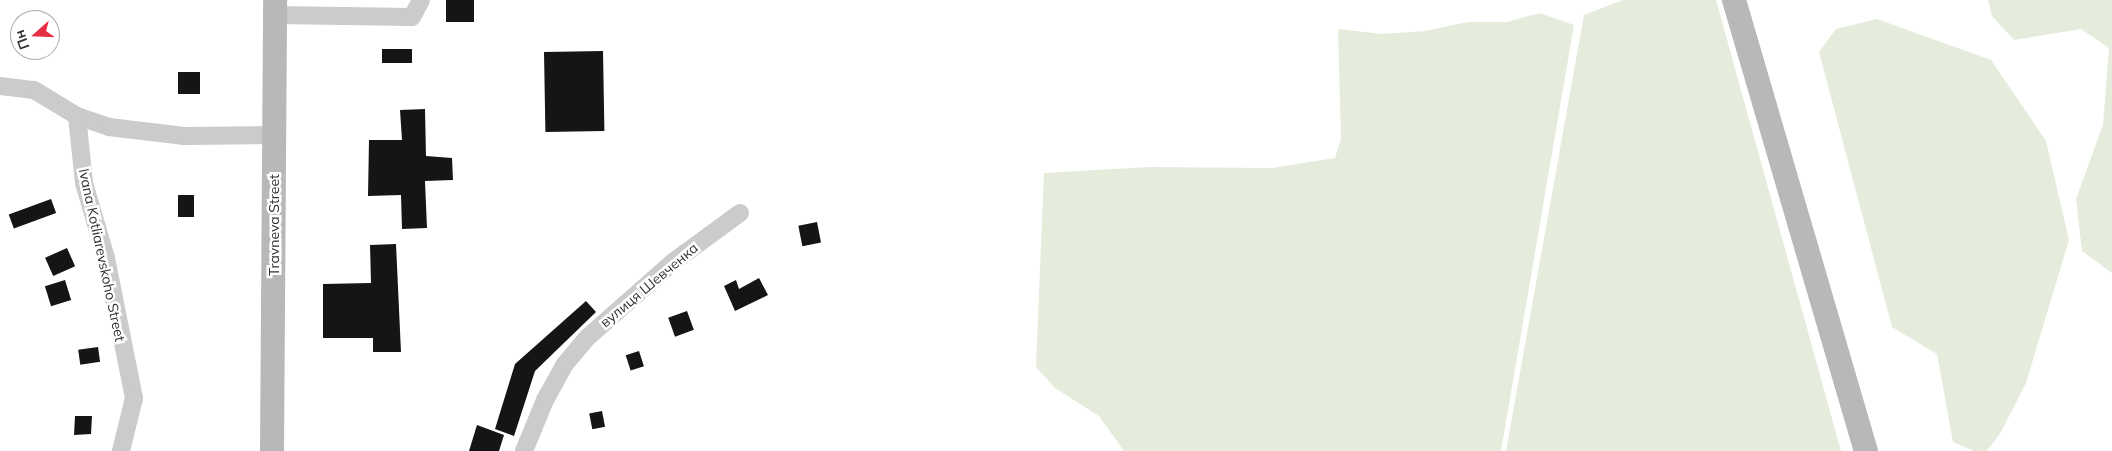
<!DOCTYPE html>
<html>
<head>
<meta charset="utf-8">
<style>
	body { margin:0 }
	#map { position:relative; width:2112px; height:451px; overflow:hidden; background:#fff; font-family:Mulish,sans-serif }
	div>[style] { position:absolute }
	.green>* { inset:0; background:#e5ecdc }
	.building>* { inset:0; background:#151515; transform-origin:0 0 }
	.street>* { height:18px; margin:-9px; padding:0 9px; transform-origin:9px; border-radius:9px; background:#cbcbcb }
	.secondary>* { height:24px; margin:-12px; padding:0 12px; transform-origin:12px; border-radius:12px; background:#b8b8b8 }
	span { translate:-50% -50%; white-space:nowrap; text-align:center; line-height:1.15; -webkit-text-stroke:5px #fff; paint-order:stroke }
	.street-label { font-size:14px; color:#2e2e2e }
	.north { position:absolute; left:10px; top:10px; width:50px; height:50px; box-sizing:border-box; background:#fff; border:1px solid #ababab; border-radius:50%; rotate:250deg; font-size:14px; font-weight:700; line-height:20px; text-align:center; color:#2e2e2e }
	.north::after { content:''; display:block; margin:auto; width:18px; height:22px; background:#e62f43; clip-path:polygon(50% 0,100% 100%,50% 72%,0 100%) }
</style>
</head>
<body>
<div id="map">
	<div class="green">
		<div style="clip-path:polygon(1623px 0,1716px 0,1841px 451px,1506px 451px,1584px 15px)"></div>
		<div style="clip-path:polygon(1988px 0,2112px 0,2112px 273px,2082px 251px,2076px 199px,2103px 125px,2109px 48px,2081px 29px,2014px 40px,1992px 16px)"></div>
		<div style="clip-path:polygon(1540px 13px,1574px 25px,1501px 451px,1124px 451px,1099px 416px,1055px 388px,1036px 367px,1044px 173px,1149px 167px,1272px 168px,1335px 158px,1341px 139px,1338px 29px,1382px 34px,1425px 31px,1468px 22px,1507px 22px)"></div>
		<div style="clip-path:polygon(1877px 19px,1991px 60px,2046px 141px,2069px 240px,2026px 383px,2001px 432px,1987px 451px,1974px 451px,1953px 442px,1937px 354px,1892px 327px,1819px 52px,1836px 29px)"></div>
	</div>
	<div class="building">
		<div style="left:446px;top:0;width:28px;height:22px"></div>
		<div style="left:412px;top:49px;width:14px;height:30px;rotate:90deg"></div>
		<div style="left:603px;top:51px;width:80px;height:59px;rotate:89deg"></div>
		<div style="left:178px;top:72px;width:22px;height:22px"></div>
		<div style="clip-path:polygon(425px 109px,426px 156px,452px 158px,453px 180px,425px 181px,427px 228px,402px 229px,401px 195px,368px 196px,369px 140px,402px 140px,400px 110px)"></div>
		<div style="left:178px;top:195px;width:16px;height:22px"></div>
		<div style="left:51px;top:199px;width:15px;height:45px;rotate:70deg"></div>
		<div style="left:817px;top:222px;width:21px;height:19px;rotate:79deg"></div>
		<div style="clip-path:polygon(396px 244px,401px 352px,373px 352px,373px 338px,323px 338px,323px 284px,371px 283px,370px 245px)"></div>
		<div style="left:67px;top:248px;width:20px;height:24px;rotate:66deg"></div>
		<div style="clip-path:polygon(759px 278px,768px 295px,735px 311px,724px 286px,736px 280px,739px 289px)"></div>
		<div style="left:65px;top:280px;width:21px;height:21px;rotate:73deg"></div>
		<div style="clip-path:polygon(586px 301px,596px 312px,535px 371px,514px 436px,495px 429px,515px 364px)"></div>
		<div style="left:687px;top:311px;width:20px;height:20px;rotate:70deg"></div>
		<div style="left:98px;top:347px;width:15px;height:20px;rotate:82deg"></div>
		<div style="left:639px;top:351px;width:16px;height:14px;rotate:72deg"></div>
		<div style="left:602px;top:411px;width:16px;height:13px;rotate:79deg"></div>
		<div style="clip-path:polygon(75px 416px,92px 416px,91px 434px,74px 435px)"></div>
		<div style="clip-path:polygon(477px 425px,504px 435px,499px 451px,469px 451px)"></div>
	</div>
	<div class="street">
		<div style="left:275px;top:15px;width:137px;rotate:0.8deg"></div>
		<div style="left:412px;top:17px;width:19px;rotate:-62deg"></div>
		<div style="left:0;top:86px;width:34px;rotate:7deg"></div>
		<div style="left:34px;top:90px;width:50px;rotate:31.2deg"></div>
		<div style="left:77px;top:116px;width:34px;rotate:19deg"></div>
		<div style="left:109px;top:127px;width:76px;rotate:6.8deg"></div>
		<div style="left:184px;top:136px;width:90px;rotate:-0.6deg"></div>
		<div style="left:77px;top:116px;width:67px;rotate:84deg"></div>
		<div style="left:84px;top:183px;width:78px;rotate:73.7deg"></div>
		<div style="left:106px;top:258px;width:143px;rotate:78.7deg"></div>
		<div style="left:134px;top:398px;width:55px;rotate:103.8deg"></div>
		<div style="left:524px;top:451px;width:55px;rotate:-67.6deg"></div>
		<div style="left:545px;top:400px;width:41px;rotate:-60.9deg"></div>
		<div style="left:565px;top:364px;width:35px;rotate:-50deg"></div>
		<div style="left:588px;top:337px;width:113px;rotate:-41.4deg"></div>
		<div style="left:673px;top:262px;width:83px;rotate:-36.2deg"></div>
	</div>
	<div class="secondary">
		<div style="left:1734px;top:0;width:470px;rotate:73.7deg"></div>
		<div style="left:272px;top:451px;width:451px;rotate:-89.6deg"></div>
	</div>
	<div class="street-label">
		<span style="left:274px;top:225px;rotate:-90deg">Travneva Street</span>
		<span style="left:102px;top:255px;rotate:78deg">Ivana Kotliarevskoho Street</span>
		<span style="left:649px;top:285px;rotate:-40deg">вулиця Шевченка</span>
	</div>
	<div class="north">Пн</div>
</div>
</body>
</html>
